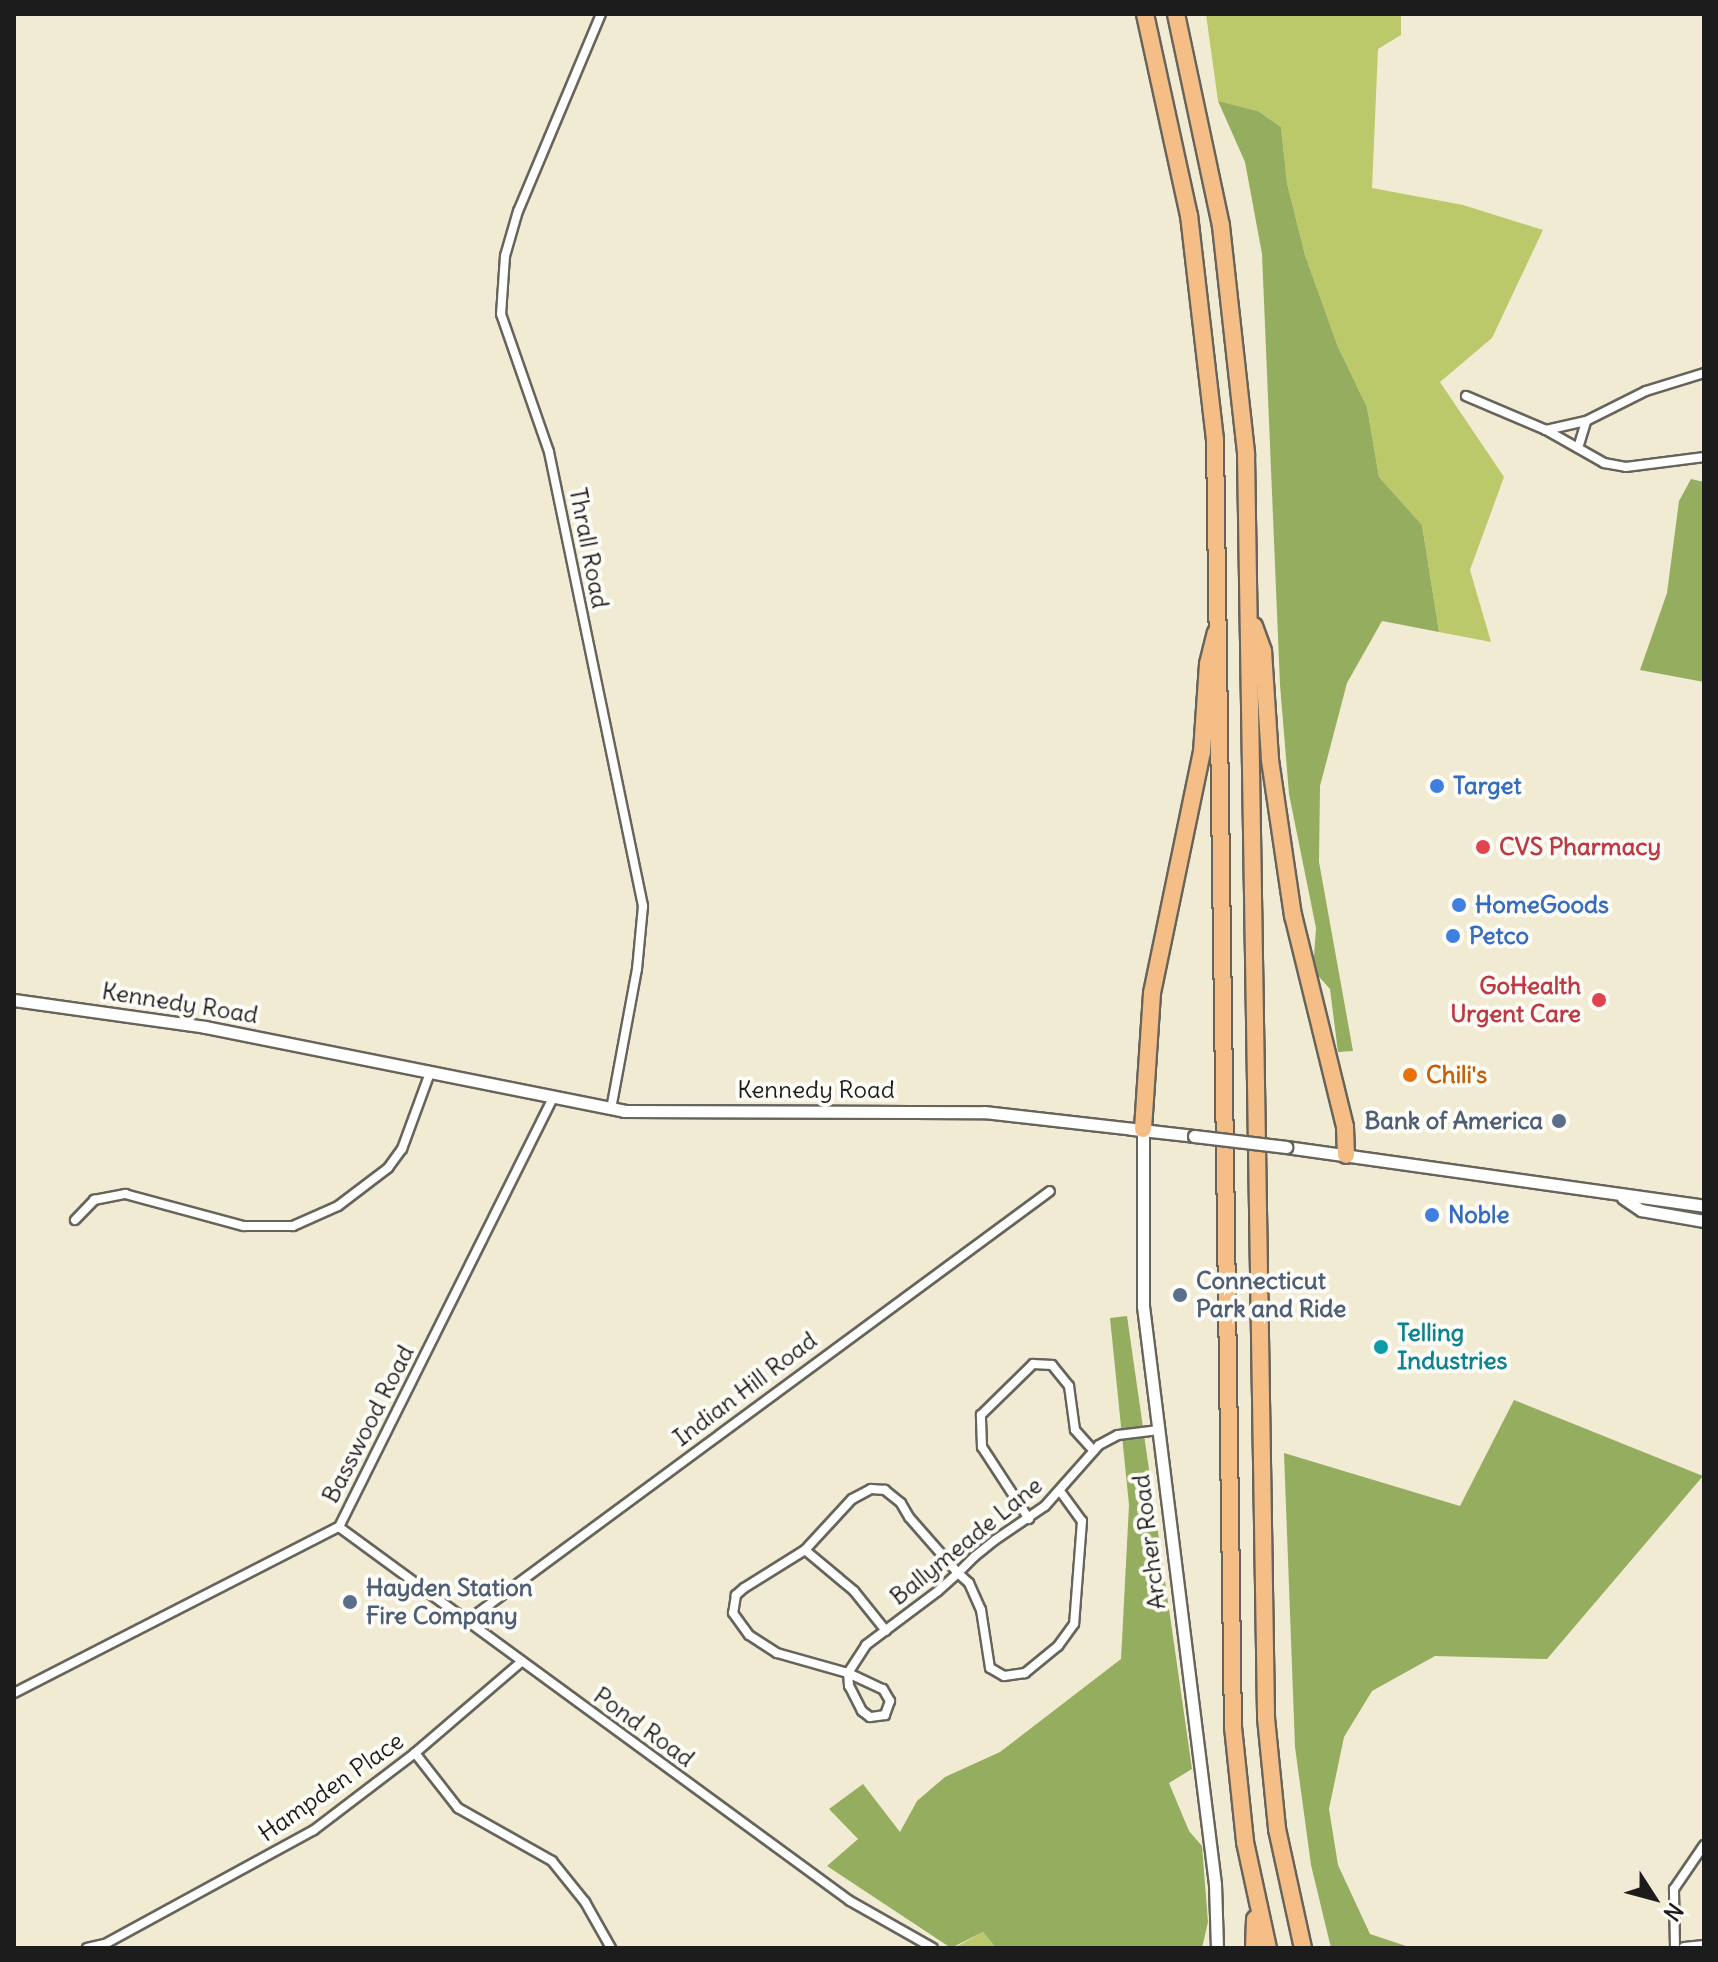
<!DOCTYPE html>
<html>
<head>
<meta charset="utf-8">
<style>
	body { margin:0 }
	#map { position:relative; width:1718px; height:1962px; overflow:hidden; background:#f2ebd3; font-family:Delius,sans-serif }
	div>[style] { position:absolute }
	.green>* { inset:0; background:#bcc96b }
	.forest>* { inset:0; background:#95ad5f }
	.roads { filter:drop-shadow(2px 0 #67645c) drop-shadow(-2px 0 #67645c) drop-shadow(0 2px #67645c) drop-shadow(0 -2px #67645c) }
	.minor>* { height:8px; margin:-4px; padding:0 4px; transform-origin:4px; border-radius:4px; background:#fff }
	.tertiary>* { height:11px; margin:-5.5px; padding:0 5.5px; transform-origin:5.5px; border-radius:5.5px; background:#fff }
	.motorway>* { height:16px; margin:-8px; padding:0 8px; transform-origin:8px; border-radius:8px; background:#f6be87 }
	.bridges { filter:drop-shadow(2px 0 #67645c) drop-shadow(-2px 0 #67645c) drop-shadow(0 2px #67645c) drop-shadow(0 -2px #67645c) }
	.tertiary-bridge>* { height:11px; margin:-5.5px; padding:0 5.5px; transform-origin:5.5px; border-radius:5.5px; background:#fff }
	.dots>* { width:22px; height:22px; translate:-50% -50%; box-sizing:border-box; border:4px solid #fdfcf7; border-radius:50% }
	span { translate:-50% -50%; white-space:nowrap; text-align:center; line-height:1.15; -webkit-text-stroke:8px #fdfcf7; paint-order:stroke }
	.street-label { font-size:24px; color:#1c1c1c }
	.shop-label { font-size:24px; color:#366cbe; font-weight:700 }
	.left { translate:0 -50%; text-align:left }
	.health-label { font-size:24px; color:#be3a42; font-weight:700 }
	.right { translate:-100% -50%; text-align:right }
	.food-label { font-size:24px; color:#c56008; font-weight:700 }
	.service-label { font-size:24px; color:#4e5e75; font-weight:700 }
	.culture-label { font-size:24px; color:#0d838f; font-weight:700 }
	.frame { position:absolute; inset:0; border:16px solid #1c1c1c; pointer-events:none }
	.north { position:absolute; left:1614px; top:1858px; width:80px; height:80px; -webkit-text-stroke:6px #fdfcf7; paint-order:stroke; rotate:126deg; font-size:22px; font-weight:700; line-height:32px; text-align:center; color:#1c1c1c }
	.north::after { content:''; display:block; margin:auto; width:28px; height:36px; background:#1c1c1c; clip-path:polygon(50% 0,100% 100%,50% 72%,0 100%) }
</style>
</head>
<body>
<div id="map">
	<div class="green">
		<div style="clip-path:polygon(1206px 14px,1401px 14px,1401px 35px,1378px 49px,1372px 188px,1463px 205px,1543px 230px,1492px 338px,1440px 382px,1504px 477px,1470px 570px,1491px 642px,1439px 632px,1422px 525px,1379px 477px,1367px 407px,1338px 347px,1305px 255px,1287px 183px,1281px 127px,1258px 111px,1218px 101px)"></div>
		<div style="clip-path:polygon(983px 1932px,996px 1948px,954px 1948px)"></div>
	</div>
	<div class="forest">
		<div style="clip-path:polygon(1218px 101px,1258px 111px,1281px 127px,1287px 183px,1305px 255px,1338px 347px,1367px 407px,1379px 477px,1422px 525px,1439px 632px,1382px 621px,1347px 683px,1320px 786px,1319px 862px,1353px 1051px,1338px 1052px,1330px 989px,1313px 970px,1316px 928px,1289px 794px,1280px 685px,1262px 254px,1245px 162px)"></div>
		<div style="clip-path:polygon(1691px 479px,1704px 482px,1704px 682px,1640px 670px,1667px 593px,1679px 501px)"></div>
		<div style="clip-path:polygon(1127px 1316px,1192px 1769px,1169px 1783px,1189px 1831px,1202px 1846px,1208px 1922px,1202px 1948px,996px 1948px,983px 1932px,951px 1948px,827px 1866px,858px 1839px,829px 1809px,863px 1784px,900px 1832px,917px 1801px,945px 1777px,1000px 1752px,1121px 1659px,1129px 1505px,1110px 1318px)"></div>
		<div style="clip-path:polygon(1514px 1400px,1703px 1476px,1547px 1659px,1435px 1656px,1372px 1691px,1344px 1737px,1329px 1809px,1338px 1865px,1370px 1934px,1412px 1948px,1331px 1948px,1311px 1865px,1295px 1747px,1284px 1453px,1460px 1506px)"></div>
	</div>
	<div class="roads">
		<div class="minor">
			<div style="left:601px;top:14px;width:214px;rotate:112.8deg"></div>
			<div style="left:518px;top:211px;width:47px;rotate:106.1deg"></div>
			<div style="left:505px;top:256px;width:58px;rotate:93.9deg"></div>
			<div style="left:501px;top:314px;width:146px;rotate:70.8deg"></div>
			<div style="left:549px;top:452px;width:464px;rotate:78.3deg"></div>
			<div style="left:643px;top:906px;width:63px;rotate:95.4deg"></div>
			<div style="left:637px;top:969px;width:142px;rotate:100.5deg"></div>
			<div style="left:1466px;top:396px;width:87px;rotate:23deg"></div>
			<div style="left:1546px;top:430px;width:67px;rotate:29.6deg"></div>
			<div style="left:1604px;top:463px;width:22px;rotate:10deg"></div>
			<div style="left:1626px;top:467px;width:79px;rotate:-7.3deg"></div>
			<div style="left:1546px;top:430px;width:41px;rotate:-12.7deg"></div>
			<div style="left:1586px;top:421px;width:67px;rotate:-26.6deg"></div>
			<div style="left:1646px;top:391px;width:61px;rotate:-17.2deg"></div>
			<div style="left:1578px;top:448px;width:28px;rotate:-73deg"></div>
			<div style="left:75px;top:1220px;width:28px;rotate:-46deg"></div>
			<div style="left:94px;top:1200px;width:32px;rotate:-11deg"></div>
			<div style="left:125px;top:1194px;width:123px;rotate:15.1deg"></div>
			<div style="left:244px;top:1226px;width:49px"></div>
			<div style="left:293px;top:1226px;width:49px;rotate:-24deg"></div>
			<div style="left:338px;top:1206px;width:63px;rotate:-37.2deg"></div>
			<div style="left:388px;top:1168px;width:24px;rotate:-54deg"></div>
			<div style="left:402px;top:1149px;width:81px;rotate:-69.8deg"></div>
			<div style="left:1060px;top:1491px;width:37px;rotate:54deg"></div>
			<div style="left:1082px;top:1521px;width:103px;rotate:94.4deg"></div>
			<div style="left:1074px;top:1624px;width:27px;rotate:126deg"></div>
			<div style="left:1058px;top:1646px;width:43px;rotate:140.7deg"></div>
			<div style="left:1025px;top:1673px;width:21px;rotate:172deg"></div>
			<div style="left:1004px;top:1676px;width:16px;rotate:-150deg"></div>
			<div style="left:990px;top:1668px;width:59px;rotate:-98.8deg"></div>
			<div style="left:981px;top:1610px;width:30px;rotate:-114deg"></div>
			<div style="left:969px;top:1583px;width:15px;rotate:-138deg"></div>
			<div style="left:958px;top:1573px;width:74px;rotate:-131.2deg"></div>
			<div style="left:909px;top:1517px;width:16px;rotate:-120deg"></div>
			<div style="left:901px;top:1503px;width:21px;rotate:-141deg"></div>
			<div style="left:885px;top:1490px;width:14px;rotate:-176deg"></div>
			<div style="left:871px;top:1489px;width:21px;rotate:152deg"></div>
			<div style="left:852px;top:1499px;width:69px;rotate:132.7deg"></div>
			<div style="left:805px;top:1550px;width:72px;rotate:148.1deg"></div>
			<div style="left:744px;top:1588px;width:11px;rotate:139deg"></div>
			<div style="left:736px;top:1595px;width:18px;rotate:99deg"></div>
			<div style="left:733px;top:1613px;width:27px;rotate:54deg"></div>
			<div style="left:749px;top:1635px;width:33px;rotate:33deg"></div>
			<div style="left:777px;top:1653px;width:74px;rotate:15.7deg"></div>
			<div style="left:848px;top:1673px;width:38px;rotate:25deg"></div>
			<div style="left:883px;top:1689px;width:14px;rotate:60deg"></div>
			<div style="left:890px;top:1701px;width:15px;rotate:110deg"></div>
			<div style="left:885px;top:1715px;width:15px;rotate:172deg"></div>
			<div style="left:870px;top:1717px;width:10px;rotate:-143deg"></div>
			<div style="left:862px;top:1711px;width:28px;rotate:-117deg"></div>
			<div style="left:849px;top:1686px;width:13px;rotate:-94deg"></div>
			<div style="left:848px;top:1673px;width:33px;rotate:-57deg"></div>
			<div style="left:866px;top:1645px;width:90px;rotate:-36.9deg"></div>
			<div style="left:938px;top:1591px;width:27px;rotate:-42deg"></div>
			<div style="left:958px;top:1573px;width:23px;rotate:-45deg"></div>
			<div style="left:974px;top:1557px;width:27px;rotate:-39deg"></div>
			<div style="left:995px;top:1540px;width:60px;rotate:-34.2deg"></div>
			<div style="left:1045px;top:1506px;width:81px;rotate:-48.5deg"></div>
			<div style="left:1099px;top:1445px;width:21px;rotate:-28deg"></div>
			<div style="left:1118px;top:1435px;width:39px;rotate:-7deg"></div>
			<div style="left:1029px;top:1519px;width:86px;rotate:-123.1deg"></div>
			<div style="left:982px;top:1447px;width:32px;rotate:-92deg"></div>
			<div style="left:981px;top:1415px;width:73px;rotate:-44.4deg"></div>
			<div style="left:1033px;top:1364px;width:19px;rotate:3deg"></div>
			<div style="left:1052px;top:1365px;width:27px;rotate:51deg"></div>
			<div style="left:1069px;top:1386px;width:44px;rotate:82.2deg"></div>
			<div style="left:1075px;top:1430px;width:28px;rotate:48deg"></div>
			<div style="left:339px;top:1527px;width:633px;rotate:36.2deg"></div>
			<div style="left:850px;top:1901px;width:95px;rotate:29.5deg"></div>
			<div style="left:805px;top:1550px;width:64px;rotate:39.9deg"></div>
			<div style="left:854px;top:1591px;width:51px;rotate:51.3deg"></div>
			<div style="left:467px;top:1621px;width:724px;rotate:-36.41deg"></div>
			<div style="left:14px;top:1693px;width:365px;rotate:-27.1deg"></div>
			<div style="left:339px;top:1527px;width:479px;rotate:-63.5deg"></div>
			<div style="left:415px;top:1753px;width:70px;rotate:52deg"></div>
			<div style="left:458px;top:1808px;width:108px;rotate:29.4deg"></div>
			<div style="left:552px;top:1861px;width:53px;rotate:51.2deg"></div>
			<div style="left:585px;top:1902px;width:53px;rotate:60.5deg"></div>
			<div style="left:87px;top:1948px;width:18px;rotate:-13deg"></div>
			<div style="left:105px;top:1944px;width:238px;rotate:-28.6deg"></div>
			<div style="left:314px;top:1830px;width:127px;rotate:-37.3deg"></div>
			<div style="left:415px;top:1753px;width:140px;rotate:-40.6deg"></div>
			<div style="left:1675px;top:1948px;width:59px;rotate:-91deg"></div>
			<div style="left:1674px;top:1889px;width:53px;rotate:-55.7deg"></div>
		</div>
		<div class="tertiary">
			<div style="left:14px;top:1000px;width:193px;rotate:8deg"></div>
			<div style="left:205px;top:1027px;width:427px;rotate:11.3deg"></div>
			<div style="left:624px;top:1111px;width:360px;rotate:0.2deg"></div>
			<div style="left:984px;top:1112px;width:211px;rotate:6.5deg"></div>
			<div style="left:1143px;top:1129px;width:177px;rotate:90deg"></div>
			<div style="left:1143px;top:1306px;width:582px;rotate:82.9deg"></div>
			<div style="left:1215px;top:1884px;width:64px;rotate:88.2deg"></div>
			<div style="left:1286px;top:1147px;width:422px;rotate:8deg"></div>
			<div style="left:1623px;top:1198px;width:22px;rotate:34deg"></div>
			<div style="left:1641px;top:1210px;width:64px;rotate:9.9deg"></div>
			<div style="left:1684px;top:1948px;width:20px;rotate:-6deg"></div>
		</div>
		<div class="motorway">
			<div style="left:1145px;top:14px;width:206px;rotate:77.7deg"></div>
			<div style="left:1189px;top:215px;width:226px;rotate:83.4deg"></div>
			<div style="left:1215px;top:440px;width:1287px;rotate:89.2deg"></div>
			<div style="left:1233px;top:1727px;width:116px;rotate:84deg"></div>
			<div style="left:1245px;top:1842px;width:108px;rotate:77.8deg"></div>
			<div style="left:1176px;top:14px;width:217px;rotate:78deg"></div>
			<div style="left:1221px;top:226px;width:229px;rotate:83.7deg"></div>
			<div style="left:1246px;top:454px;width:1264px;rotate:89.09deg"></div>
			<div style="left:1266px;top:1718px;width:112px;rotate:84.3deg"></div>
			<div style="left:1277px;top:1829px;width:122px;rotate:77.7deg"></div>
			<div style="left:1254px;top:626px;width:27px;rotate:70deg"></div>
			<div style="left:1263px;top:651px;width:109px;rotate:86.3deg"></div>
			<div style="left:1270px;top:760px;width:157px;rotate:81.6deg"></div>
			<div style="left:1293px;top:915px;width:218px;rotate:76.2deg"></div>
			<div style="left:1345px;top:1127px;width:28px;rotate:88deg"></div>
			<div style="left:1143px;top:1129px;width:136px;rotate:-86.2deg"></div>
			<div style="left:1152px;top:993px;width:246px;rotate:-78.3deg"></div>
			<div style="left:1202px;top:752px;width:88px;rotate:-86.1deg"></div>
			<div style="left:1208px;top:664px;width:32px;rotate:-76deg"></div>
			<div style="left:1254px;top:1948px;width:29px;rotate:-88deg"></div>
		</div>
	</div>
	<div class="bridges">
		<div class="tertiary-bridge">
			<div style="left:1194px;top:1136px;width:93px;rotate:6.8deg"></div>
		</div>
	</div>
	<div class="dots">
		<div style="left:1437px;top:786px;background:#3f7fe0"></div>
		<div style="left:1483px;top:847px;background:#e0444e"></div>
		<div style="left:1459px;top:905px;background:#3f7fe0"></div>
		<div style="left:1453px;top:936px;background:#3f7fe0"></div>
		<div style="left:1599px;top:1000px;background:#e0444e"></div>
		<div style="left:1410px;top:1075px;background:#e8710a"></div>
		<div style="left:1559px;top:1121px;background:#5c6f8a"></div>
		<div style="left:1432px;top:1215px;background:#3f7fe0"></div>
		<div style="left:1180px;top:1295px;background:#5c6f8a"></div>
		<div style="left:1381px;top:1347px;background:#0f9aa8"></div>
		<div style="left:350px;top:1602px;background:#5c6f8a"></div>
	</div>
	<div class="street-label">
		<span style="left:589px;top:548px;rotate:79deg">Thrall Road</span>
		<span style="left:180px;top:1003px;rotate:9deg">Kennedy Road</span>
		<span style="left:816px;top:1090px">Kennedy Road</span>
		<span style="left:745px;top:1389px;rotate:-37deg">Indian Hill Road</span>
		<span style="left:368px;top:1424px;rotate:-63deg">Basswood Road</span>
		<span style="left:966px;top:1541px;rotate:-39deg">Ballymeade Lane</span>
		<span style="left:1149px;top:1542px;rotate:-97deg">Archer Road</span>
		<span style="left:644px;top:1727px;rotate:36deg">Pond Road</span>
		<span style="left:331px;top:1787px;rotate:-35deg">Hampden Place</span>
	</div>
	<div class="shop-label">
		<span class="left" style="left:1453px;top:786px">Target</span>
		<span class="left" style="left:1475px;top:905px">HomeGoods</span>
		<span class="left" style="left:1469px;top:936px">Petco</span>
		<span class="left" style="left:1448px;top:1215px">Noble</span>
	</div>
	<div class="health-label">
		<span class="left" style="left:1499px;top:847px">CVS Pharmacy</span>
		<span class="right" style="left:1581px;top:1000px">GoHealth<br>Urgent Care</span>
	</div>
	<div class="food-label">
		<span class="left" style="left:1426px;top:1075px">Chili's</span>
	</div>
	<div class="service-label">
		<span class="right" style="left:1543px;top:1121px">Bank of America</span>
		<span class="left" style="left:1196px;top:1295px">Connecticut<br>Park and Ride</span>
		<span class="left" style="left:366px;top:1602px">Hayden Station<br>Fire Company</span>
	</div>
	<div class="culture-label">
		<span class="left" style="left:1397px;top:1347px">Telling<br>Industries</span>
	</div>
	<div class="frame"></div>
	<div class="north">N</div>
</div>
</body>
</html>
